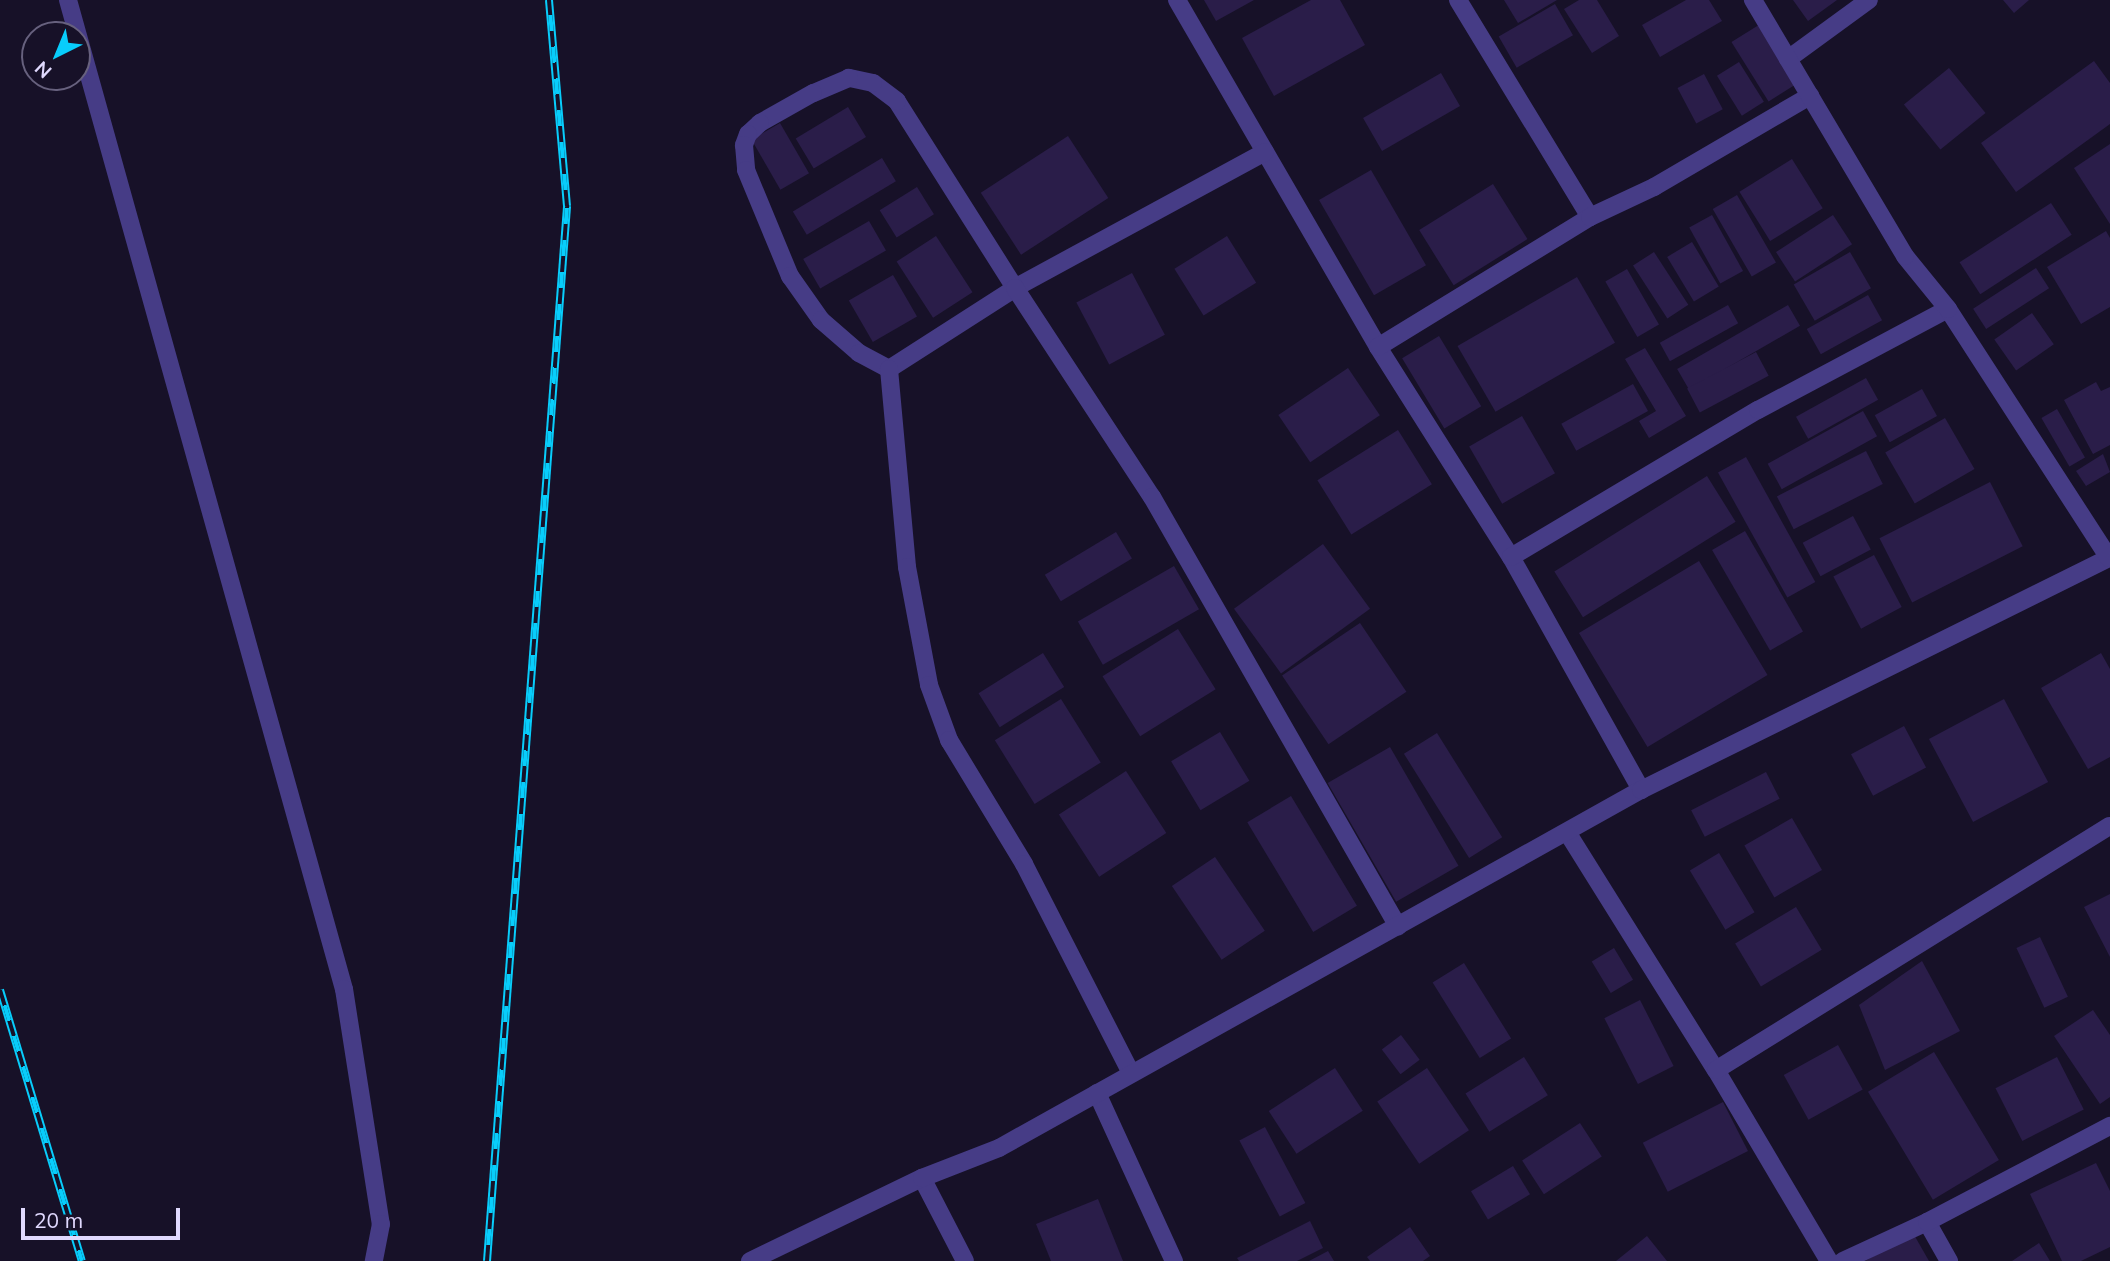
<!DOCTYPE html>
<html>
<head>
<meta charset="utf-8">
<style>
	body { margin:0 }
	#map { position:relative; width:2110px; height:1261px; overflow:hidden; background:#171128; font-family:Mulish,sans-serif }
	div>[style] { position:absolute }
	.building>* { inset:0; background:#2a1d49; transform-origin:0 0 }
	.service>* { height:18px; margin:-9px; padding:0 9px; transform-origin:9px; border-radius:9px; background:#463c86 }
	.minor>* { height:18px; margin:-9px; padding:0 9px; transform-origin:9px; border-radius:9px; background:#463c86 }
	.tertiary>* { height:18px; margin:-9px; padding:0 9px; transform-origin:9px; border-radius:9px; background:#463c86 }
	.rail>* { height:8px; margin-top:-4px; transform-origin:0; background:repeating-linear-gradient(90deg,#171128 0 16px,#08cdfb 0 32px); box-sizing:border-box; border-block:2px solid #08cdfb }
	span { translate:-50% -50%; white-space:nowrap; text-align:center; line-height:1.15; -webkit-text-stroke:5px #171128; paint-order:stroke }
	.north { position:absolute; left:21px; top:21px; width:70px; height:70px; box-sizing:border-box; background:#171128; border:2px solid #67617e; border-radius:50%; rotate:223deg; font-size:19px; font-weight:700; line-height:28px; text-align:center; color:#e0d9fe }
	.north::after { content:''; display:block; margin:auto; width:24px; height:32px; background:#08cdfb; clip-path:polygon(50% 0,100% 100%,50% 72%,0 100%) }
	.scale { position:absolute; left:21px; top:1208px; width:159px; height:32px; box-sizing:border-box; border:4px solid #e0d9fe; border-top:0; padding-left:9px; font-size:21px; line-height:24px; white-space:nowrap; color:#e0d9fe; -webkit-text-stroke:5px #171128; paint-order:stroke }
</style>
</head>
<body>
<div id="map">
	<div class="building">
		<div style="clip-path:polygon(1204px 0,1254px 0,1216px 21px)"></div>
		<div style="clip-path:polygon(1311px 0,1340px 0,1365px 45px,1274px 96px,1242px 38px)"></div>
		<div style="clip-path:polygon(1504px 0,1557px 0,1518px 23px)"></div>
		<div style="clip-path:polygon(1579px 0,1597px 0,1619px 36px,1592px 53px,1564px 9px)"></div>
		<div style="clip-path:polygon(1686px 0,1709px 0,1722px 21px,1660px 57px,1642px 25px)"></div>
		<div style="clip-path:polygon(1793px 0,1837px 0,1808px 21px)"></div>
		<div style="clip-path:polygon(2003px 0,2029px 0,2014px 13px)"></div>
		<div style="left:1555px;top:4px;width:36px;height:65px;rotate:60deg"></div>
		<div style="left:1762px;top:23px;width:70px;height:36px;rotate:58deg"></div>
		<div style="clip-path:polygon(2094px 61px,2110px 83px,2110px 124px,2016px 192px,1981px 143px)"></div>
		<div style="left:1739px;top:62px;width:47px;height:26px;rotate:58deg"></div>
		<div style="left:1949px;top:68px;width:58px;height:58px;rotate:51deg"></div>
		<div style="left:1441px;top:73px;width:38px;height:90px;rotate:60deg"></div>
		<div style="left:1704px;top:74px;width:40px;height:30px;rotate:62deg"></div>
		<div style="left:848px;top:107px;width:35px;height:61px;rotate:59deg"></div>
		<div style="left:780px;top:123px;width:58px;height:33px;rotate:60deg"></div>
		<div style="left:1068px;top:136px;width:74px;height:104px;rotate:57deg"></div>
		<div style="clip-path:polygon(2110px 144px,2110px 224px,2074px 168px)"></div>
		<div style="left:882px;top:158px;width:27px;height:104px;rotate:59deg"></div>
		<div style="left:1792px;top:159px;width:58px;height:62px;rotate:58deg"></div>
		<div style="left:1371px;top:170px;width:110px;height:60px;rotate:60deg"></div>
		<div style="left:1493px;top:184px;width:65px;height:87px;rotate:58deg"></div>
		<div style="left:917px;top:187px;width:32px;height:44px;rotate:58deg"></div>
		<div style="left:1737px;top:195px;width:78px;height:28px;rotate:60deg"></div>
		<div style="left:2051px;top:203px;width:38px;height:109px;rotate:57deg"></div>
		<div style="left:1712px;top:215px;width:64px;height:26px;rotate:61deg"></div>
		<div style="left:1833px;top:215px;width:35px;height:68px;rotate:57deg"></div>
		<div style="left:869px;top:221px;width:34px;height:76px;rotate:60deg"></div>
		<div style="clip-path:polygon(2106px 231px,2110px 238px,2110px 307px,2081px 324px,2047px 267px)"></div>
		<div style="left:936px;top:236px;width:67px;height:47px;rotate:57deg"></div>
		<div style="left:1227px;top:236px;width:55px;height:62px;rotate:58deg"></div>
		<div style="left:1692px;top:242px;width:52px;height:29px;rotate:59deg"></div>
		<div style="left:1654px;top:252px;width:63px;height:25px;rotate:57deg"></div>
		<div style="left:1850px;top:252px;width:42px;height:65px;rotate:60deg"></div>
		<div style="left:2036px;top:268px;width:24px;height:75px;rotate:57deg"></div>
		<div style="left:1627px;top:269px;width:64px;height:25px;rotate:60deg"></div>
		<div style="left:1132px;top:273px;width:70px;height:63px;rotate:62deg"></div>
		<div style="left:893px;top:275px;width:48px;height:51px;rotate:60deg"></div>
		<div style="left:1577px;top:277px;width:76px;height:138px;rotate:60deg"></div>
		<div style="left:1868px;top:295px;width:29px;height:70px;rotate:61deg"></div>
		<div style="left:1728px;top:305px;width:21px;height:78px;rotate:61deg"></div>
		<div style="left:1788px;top:305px;width:24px;height:128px;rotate:60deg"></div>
		<div style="left:2032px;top:313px;width:38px;height:46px;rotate:55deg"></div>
		<div style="left:1439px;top:336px;width:82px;height:43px;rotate:59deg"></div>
		<div style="clip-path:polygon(1645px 348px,1686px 416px,1649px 438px,1639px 421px,1656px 411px,1625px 359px)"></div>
		<div style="left:1756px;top:352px;width:27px;height:78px;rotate:62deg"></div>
		<div style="left:1348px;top:368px;width:57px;height:84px;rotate:56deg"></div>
		<div style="left:1866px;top:378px;width:25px;height:80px;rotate:61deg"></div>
		<div style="clip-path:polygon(2096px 382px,2101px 391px,2110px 387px,2110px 445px,2093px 454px,2064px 400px)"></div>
		<div style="left:1633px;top:384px;width:31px;height:82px;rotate:61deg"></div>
		<div style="left:1922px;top:389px;width:31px;height:54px;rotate:61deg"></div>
		<div style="left:2057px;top:409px;width:56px;height:18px;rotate:60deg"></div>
		<div style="left:1863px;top:411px;width:29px;height:109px;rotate:61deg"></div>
		<div style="left:1522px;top:416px;width:66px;height:61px;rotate:60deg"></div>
		<div style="left:1945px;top:418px;width:59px;height:69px;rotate:60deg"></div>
		<div style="left:1398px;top:430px;width:64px;height:95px;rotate:58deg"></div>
		<div style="left:1866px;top:451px;width:37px;height:100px;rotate:63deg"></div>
		<div style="clip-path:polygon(2103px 454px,2110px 472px,2086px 486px,2076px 471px)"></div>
		<div style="left:1746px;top:457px;width:143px;height:32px;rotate:61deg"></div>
		<div style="left:1707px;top:476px;width:54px;height:180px;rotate:58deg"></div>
		<div style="left:1990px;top:482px;width:72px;height:124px;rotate:63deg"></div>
		<div style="left:1853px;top:516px;width:38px;height:57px;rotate:62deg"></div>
		<div style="left:1745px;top:531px;width:116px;height:38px;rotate:60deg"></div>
		<div style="left:1116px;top:532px;width:31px;height:83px;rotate:59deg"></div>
		<div style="left:1323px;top:544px;width:80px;height:110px;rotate:54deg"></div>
		<div style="left:1874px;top:555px;width:59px;height:46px;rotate:62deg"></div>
		<div style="left:1699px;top:561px;width:133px;height:140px;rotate:59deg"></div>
		<div style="left:1174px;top:566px;width:50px;height:111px;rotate:60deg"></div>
		<div style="left:1360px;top:623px;width:83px;height:94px;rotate:56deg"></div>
		<div style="left:1178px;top:629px;width:71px;height:89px;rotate:58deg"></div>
		<div style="left:1043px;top:653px;width:40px;height:76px;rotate:58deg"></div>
		<div style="clip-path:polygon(2101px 653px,2110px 669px,2110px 757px,2088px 769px,2041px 688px)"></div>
		<div style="left:1061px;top:699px;width:75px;height:78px;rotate:58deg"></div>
		<div style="left:2004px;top:699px;width:94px;height:85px;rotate:62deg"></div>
		<div style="left:1904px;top:726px;width:47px;height:60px;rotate:62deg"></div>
		<div style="left:1220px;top:732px;width:57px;height:57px;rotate:59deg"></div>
		<div style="left:1437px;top:733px;width:123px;height:39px;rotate:58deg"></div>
		<div style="left:1390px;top:747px;width:137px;height:72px;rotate:60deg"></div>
		<div style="left:1126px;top:771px;width:74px;height:80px;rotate:57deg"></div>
		<div style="left:1766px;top:772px;width:30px;height:84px;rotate:63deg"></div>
		<div style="left:1291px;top:796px;width:128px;height:51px;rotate:59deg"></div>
		<div style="left:1792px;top:818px;width:60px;height:55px;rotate:60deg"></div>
		<div style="left:1719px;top:853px;width:69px;height:34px;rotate:59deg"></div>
		<div style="left:1215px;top:857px;width:89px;height:52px;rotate:56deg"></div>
		<div style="clip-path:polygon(2110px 894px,2110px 957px,2084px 907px)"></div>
		<div style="left:1796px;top:907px;width:50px;height:71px;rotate:59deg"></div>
		<div style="left:2040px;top:937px;width:66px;height:26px;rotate:65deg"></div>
		<div style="left:1614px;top:948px;width:37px;height:26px;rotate:59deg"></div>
		<div style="clip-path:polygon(1922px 961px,1960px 1031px,1885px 1070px,1859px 1005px)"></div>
		<div style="left:1464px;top:963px;width:89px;height:37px;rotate:58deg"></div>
		<div style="left:1640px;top:1000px;width:74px;height:40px;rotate:63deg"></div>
		<div style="clip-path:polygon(2093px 1010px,2110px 1035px,2110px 1097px,2100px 1104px,2054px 1036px)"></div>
		<div style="left:1401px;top:1035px;width:31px;height:24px;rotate:53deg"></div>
		<div style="left:1838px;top:1045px;width:51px;height:62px;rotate:61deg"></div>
		<div style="left:1934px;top:1052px;width:126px;height:77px;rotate:59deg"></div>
		<div style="left:1524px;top:1057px;width:45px;height:69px;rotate:58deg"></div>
		<div style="left:2057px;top:1057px;width:59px;height:69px;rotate:63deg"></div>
		<div style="left:1335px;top:1068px;width:51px;height:79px;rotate:57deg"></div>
		<div style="left:1427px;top:1068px;width:75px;height:60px;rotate:56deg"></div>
		<div style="left:1723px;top:1102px;width:55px;height:90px;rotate:63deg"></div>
		<div style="left:1580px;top:1123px;width:40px;height:69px;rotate:57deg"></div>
		<div style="left:1265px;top:1127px;width:86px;height:29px;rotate:62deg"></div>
		<div style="clip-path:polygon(2096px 1163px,2110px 1191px,2110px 1247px,2081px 1261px,2062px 1261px,2030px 1194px)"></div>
		<div style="left:1513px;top:1166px;width:33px;height:49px;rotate:59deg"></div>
		<div style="clip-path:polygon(1098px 1199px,1123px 1261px,1051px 1261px,1036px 1224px)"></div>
		<div style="clip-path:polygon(1310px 1221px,1323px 1248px,1297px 1261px,1239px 1261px,1237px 1258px)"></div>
		<div style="clip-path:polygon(1410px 1227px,1430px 1256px,1423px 1261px,1370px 1261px,1367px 1257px)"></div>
		<div style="clip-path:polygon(1913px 1233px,1929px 1261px,1865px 1261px)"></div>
		<div style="clip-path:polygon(1647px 1236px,1667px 1261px,1616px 1261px)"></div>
		<div style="clip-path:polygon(2039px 1243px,2050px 1261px,2012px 1261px)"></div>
		<div style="clip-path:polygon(1328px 1251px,1334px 1261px,1309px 1261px)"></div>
	</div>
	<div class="service">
		<div style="left:68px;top:0;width:1027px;rotate:74.41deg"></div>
		<div style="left:344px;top:989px;width:238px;rotate:81.1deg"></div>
		<div style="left:381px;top:1224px;width:38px;rotate:101deg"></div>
	</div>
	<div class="minor">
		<div style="left:1177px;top:0;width:401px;rotate:59.9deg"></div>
		<div style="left:1378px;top:347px;width:249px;rotate:57.7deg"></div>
		<div style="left:1511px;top:557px;width:267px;rotate:60.8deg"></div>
		<div style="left:1458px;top:0;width:254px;rotate:58.7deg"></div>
		<div style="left:1788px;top:59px;width:100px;rotate:-36.1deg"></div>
		<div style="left:1265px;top:152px;width:285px;rotate:151.5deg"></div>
		<div style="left:1015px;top:288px;width:221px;rotate:-122.3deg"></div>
		<div style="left:897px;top:101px;width:30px;rotate:-143deg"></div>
		<div style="left:873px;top:83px;width:25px;rotate:-168deg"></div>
		<div style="left:849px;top:78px;width:39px;rotate:157deg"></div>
		<div style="left:813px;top:93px;width:61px;rotate:150.5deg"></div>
		<div style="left:760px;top:123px;width:16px;rotate:137deg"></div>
		<div style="left:748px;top:134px;width:12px;rotate:110deg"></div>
		<div style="left:744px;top:145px;width:25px;rotate:85deg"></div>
		<div style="left:746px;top:170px;width:115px;rotate:67.5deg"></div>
		<div style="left:790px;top:276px;width:54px;rotate:54.8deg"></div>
		<div style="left:821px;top:320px;width:50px;rotate:41deg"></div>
		<div style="left:859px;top:353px;width:34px;rotate:28deg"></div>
		<div style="left:889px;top:369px;width:150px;rotate:-32.7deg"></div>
		<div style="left:1015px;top:288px;width:250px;rotate:56.8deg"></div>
		<div style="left:1152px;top:497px;width:495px;rotate:60.2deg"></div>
		<div style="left:1378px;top:347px;width:249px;rotate:-31.5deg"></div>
		<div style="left:1590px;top:217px;width:71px;rotate:-25.1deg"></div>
		<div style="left:1654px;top:187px;width:181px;rotate:-30.3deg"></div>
		<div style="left:889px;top:369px;width:199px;rotate:84.8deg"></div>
		<div style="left:907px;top:567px;width:120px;rotate:79.4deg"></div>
		<div style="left:929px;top:685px;width:59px;rotate:70deg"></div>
		<div style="left:949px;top:740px;width:145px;rotate:58.8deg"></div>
		<div style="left:1024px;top:864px;width:235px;rotate:62.9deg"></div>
		<div style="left:1511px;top:557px;width:287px;rotate:-30.8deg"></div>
		<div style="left:1758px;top:410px;width:215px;rotate:-28deg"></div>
		<div style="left:1567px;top:832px;width:281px;rotate:58deg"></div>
		<div style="left:1716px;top:1070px;width:222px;rotate:59.4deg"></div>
		<div style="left:1716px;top:1070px;width:463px;rotate:-31.8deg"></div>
		<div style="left:1097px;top:1093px;width:185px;rotate:65.4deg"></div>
		<div style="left:922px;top:1178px;width:93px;rotate:62.6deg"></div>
		<div style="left:1927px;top:1222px;width:45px;rotate:60.6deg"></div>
		<div style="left:1843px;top:1261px;width:93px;rotate:-24.9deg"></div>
		<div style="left:1927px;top:1222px;width:207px;rotate:-27.7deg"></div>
	</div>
	<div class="tertiary">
		<div style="left:750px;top:1261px;width:191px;rotate:-25.8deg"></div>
		<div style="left:922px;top:1178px;width:83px;rotate:-21.3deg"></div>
		<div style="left:999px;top:1148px;width:735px;rotate:-29.15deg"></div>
		<div style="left:1641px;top:790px;width:522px;rotate:-26.37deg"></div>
		<div style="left:2109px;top:558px;width:297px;rotate:-122.9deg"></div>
		<div style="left:1948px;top:309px;width:68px;rotate:-129.1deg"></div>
		<div style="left:1905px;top:256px;width:298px;rotate:-120.7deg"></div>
	</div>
	<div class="rail">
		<div style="left:0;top:990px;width:283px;rotate:73.2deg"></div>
		<div style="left:487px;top:1261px;width:1058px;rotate:-85.66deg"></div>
		<div style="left:567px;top:206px;width:207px;rotate:-95deg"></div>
	</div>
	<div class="north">N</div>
	<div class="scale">20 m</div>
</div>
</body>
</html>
